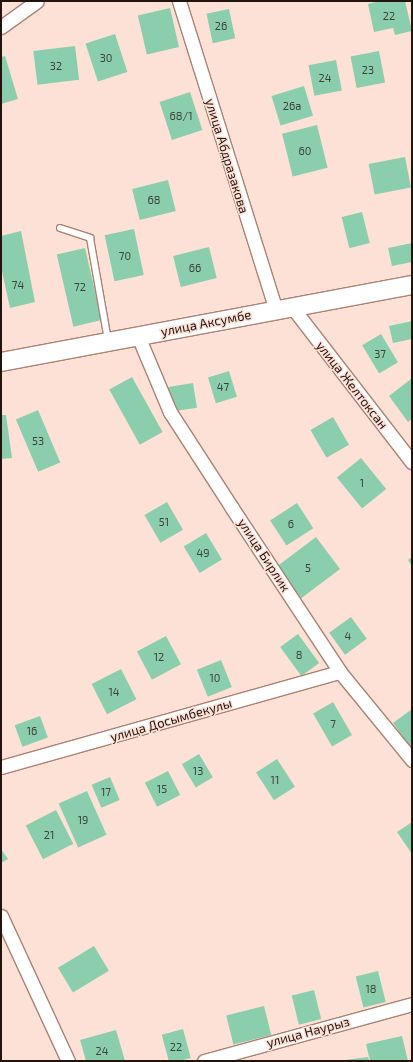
<!DOCTYPE html>
<html>
<head>
<meta charset="utf-8">
<style>
	body { margin:0 }
	#map { position:relative; width:413px; height:1062px; overflow:hidden; background:#fde1d6; font-family:"Exo 2",sans-serif }
	div>[style] { position:absolute }
	.building>* { inset:0; background:#8bcead; transform-origin:0 0 }
	.roads { filter:drop-shadow(1px 0 #ac8272) drop-shadow(-1px 0 #ac8272) drop-shadow(0 1px #ac8272) drop-shadow(0 -1px #ac8272) }
	.service>* { height:6px; margin:-3px; padding:0 3px; transform-origin:3px; border-radius:3px; background:#fff }
	.minor>* { height:13px; margin:-6.5px; padding:0 6.5px; transform-origin:6.5px; border-radius:6.5px; background:#fff }
	.secondary>* { height:18px; margin:-9px; padding:0 9px; transform-origin:9px; border-radius:9px; background:#fff }
	span { translate:-50% -50%; white-space:nowrap; text-align:center; line-height:1.15; -webkit-text-stroke:3px #fde1d6; paint-order:stroke }
	.number-label { font-size:11px; color:#3d4235 }
	.number-label span { -webkit-text-stroke-width:0 }
	.street-label { font-size:13px; color:#23130d }
	.frame { position:absolute; inset:0; border:2px solid #23130d; pointer-events:none }
</style>
</head>
<body>
<div id="map">
	<div class="building">
		<div style="clip-path:polygon(380px 1px,405px 1px,412px 31px,395px 35px,393px 28px,374px 32px,368px 4px)"></div>
		<div style="left:170px;top:8px;width:40px;height:33px;rotate:77deg"></div>
		<div style="left:229px;top:9px;width:30px;height:23px;rotate:78deg"></div>
		<div style="left:115px;top:34px;width:40px;height:31px;rotate:72deg"></div>
		<div style="left:75px;top:46px;width:34px;height:42px;rotate:83deg"></div>
		<div style="left:379px;top:51px;width:32px;height:29px;rotate:79deg"></div>
		<div style="clip-path:polygon(5px 56px,18px 99px,1px 104px,1px 57px)"></div>
		<div style="left:336px;top:60px;width:31px;height:28px;rotate:79deg"></div>
		<div style="left:304px;top:86px;width:31px;height:34px;rotate:73deg"></div>
		<div style="left:190px;top:92px;width:40px;height:32px;rotate:72deg"></div>
		<div style="left:317px;top:125px;width:44px;height:36px;rotate:76deg"></div>
		<div style="left:405px;top:157px;width:31px;height:37px;rotate:79deg"></div>
		<div style="left:168px;top:180px;width:32px;height:37px;rotate:76deg"></div>
		<div style="left:362px;top:212px;width:32px;height:21px;rotate:76deg"></div>
		<div style="left:134px;top:229px;width:47px;height:30px;rotate:78deg"></div>
		<div style="clip-path:polygon(21px 231px,35px 302px,10px 308px,1px 267px,1px 236px)"></div>
		<div style="clip-path:polygon(412px 243px,412px 262px,392px 266px,388px 248px)"></div>
		<div style="left:209px;top:247px;width:32px;height:37px;rotate:76deg"></div>
		<div style="left:85px;top:248px;width:74px;height:29px;rotate:77deg"></div>
		<div style="clip-path:polygon(412px 321px,412px 339px,393px 343px,389px 326px)"></div>
		<div style="left:381px;top:334px;width:33px;height:22px;rotate:59deg"></div>
		<div style="left:229px;top:371px;width:27px;height:22px;rotate:73deg"></div>
		<div style="left:132px;top:377px;width:63px;height:26px;rotate:61deg"></div>
		<div style="clip-path:polygon(411px 379px,412px 419px,408px 422px,389px 396px)"></div>
		<div style="left:193px;top:383px;width:25px;height:25px;rotate:81deg"></div>
		<div style="left:38px;top:410px;width:57px;height:24px;rotate:67deg"></div>
		<div style="clip-path:polygon(1px 415px,6px 415px,12px 458px,1px 459px)"></div>
		<div style="left:333px;top:417px;width:32px;height:26px;rotate:60deg"></div>
		<div style="left:361px;top:458px;width:40px;height:31px;rotate:51deg"></div>
		<div style="left:167px;top:502px;width:32px;height:26px;rotate:60deg"></div>
		<div style="left:297px;top:503px;width:30px;height:32px;rotate:57deg"></div>
		<div style="left:206px;top:533px;width:31px;height:26px;rotate:59deg"></div>
		<div style="left:316px;top:537px;width:40px;height:49px;rotate:53deg"></div>
		<div style="clip-path:polygon(412px 557px,412px 566px,408px 560px)"></div>
		<div style="left:351px;top:617px;width:27px;height:27px;rotate:54deg"></div>
		<div style="left:298px;top:634px;width:36px;height:22px;rotate:54deg"></div>
		<div style="left:166px;top:636px;width:32px;height:33px;rotate:62deg"></div>
		<div style="left:221px;top:660px;width:29px;height:26px;rotate:68deg"></div>
		<div style="left:121px;top:669px;width:34px;height:33px;rotate:63deg"></div>
		<div style="left:333px;top:702px;width:38px;height:23px;rotate:60deg"></div>
		<div style="clip-path:polygon(412px 709px,412px 749px,393px 723px)"></div>
		<div style="left:40px;top:716px;width:23px;height:27px;rotate:70deg"></div>
		<div style="left:199px;top:754px;width:27px;height:20px;rotate:59deg"></div>
		<div style="left:277px;top:759px;width:33px;height:25px;rotate:57deg"></div>
		<div style="left:168px;top:771px;width:27px;height:26px;rotate:63deg"></div>
		<div style="left:110px;top:777px;width:25px;height:20px;rotate:67deg"></div>
		<div style="left:87px;top:791px;width:48px;height:31px;rotate:66deg"></div>
		<div style="left:56px;top:810px;width:38px;height:34px;rotate:63deg"></div>
		<div style="clip-path:polygon(412px 822px,412px 854px,397px 832px)"></div>
		<div style="clip-path:polygon(1px 849px,8px 859px,1px 863px)"></div>
		<div style="left:94px;top:946px;width:29px;height:42px;rotate:59deg"></div>
		<div style="left:378px;top:971px;width:32px;height:23px;rotate:76deg"></div>
		<div style="left:314px;top:990px;width:30px;height:23px;rotate:76deg"></div>
		<div style="left:264px;top:1006px;width:30px;height:39px;rotate:76deg"></div>
		<div style="left:183px;top:1029px;width:30px;height:22px;rotate:75deg"></div>
		<div style="clip-path:polygon(116px 1030px,125px 1061px,86px 1061px,80px 1040px)"></div>
		<div style="clip-path:polygon(402px 1036px,408px 1061px,370px 1061px,366px 1044px)"></div>
		<div style="clip-path:polygon(368px 1057px,369px 1061px,345px 1061px,345px 1060px)"></div>
	</div>
	<div class="roads">
		<div class="service">
			<div style="left:60px;top:228px;width:32px;rotate:18deg"></div>
			<div style="left:90px;top:238px;width:104px;rotate:80deg"></div>
		</div>
		<div class="minor">
			<div style="left:179px;top:1px;width:324px;rotate:72.6deg"></div>
			<div style="left:1px;top:27px;width:44px;rotate:-35.8deg"></div>
			<div style="left:292px;top:307px;width:196px;rotate:52.3deg"></div>
			<div style="left:138px;top:336px;width:82px;rotate:67.2deg"></div>
			<div style="left:170px;top:412px;width:114px;rotate:57.1deg"></div>
			<div style="left:232px;top:508px;width:196px;rotate:56.6deg"></div>
			<div style="left:340px;top:672px;width:114px;rotate:50.7deg"></div>
			<div style="left:1px;top:767px;width:352px;rotate:-15.7deg"></div>
			<div style="left:1px;top:916px;width:160px;rotate:65.2deg"></div>
			<div style="left:204px;top:1061px;width:216px;rotate:-15.3deg"></div>
		</div>
		<div class="secondary">
			<div style="left:1px;top:362px;width:418px;rotate:-10.6deg"></div>
		</div>
	</div>
	<div class="number-label">
		<span style="left:389px;top:16px">22</span>
		<span style="left:221px;top:26px">26</span>
		<span style="left:106px;top:58px">30</span>
		<span style="left:56px;top:66px">32</span>
		<span style="left:368px;top:70px">23</span>
		<span style="left:325px;top:78px">24</span>
		<span style="left:292px;top:106px">26а</span>
		<span style="left:181px;top:116px">68/1</span>
		<span style="left:305px;top:151px">60</span>
		<span style="left:154px;top:200px">68</span>
		<span style="left:125px;top:256px">70</span>
		<span style="left:195px;top:268px">66</span>
		<span style="left:18px;top:285px">74</span>
		<span style="left:80px;top:287px">72</span>
		<span style="left:380px;top:354px">37</span>
		<span style="left:223px;top:387px">47</span>
		<span style="left:38px;top:441px">53</span>
		<span style="left:362px;top:483px">1</span>
		<span style="left:164px;top:522px">51</span>
		<span style="left:291px;top:524px">6</span>
		<span style="left:203px;top:553px">49</span>
		<span style="left:308px;top:568px">5</span>
		<span style="left:348px;top:636px">4</span>
		<span style="left:299px;top:655px">8</span>
		<span style="left:159px;top:657px">12</span>
		<span style="left:215px;top:678px">10</span>
		<span style="left:114px;top:692px">14</span>
		<span style="left:333px;top:724px">7</span>
		<span style="left:32px;top:731px">16</span>
		<span style="left:198px;top:771px">13</span>
		<span style="left:275px;top:780px">11</span>
		<span style="left:162px;top:789px">15</span>
		<span style="left:106px;top:792px">17</span>
		<span style="left:83px;top:820px">19</span>
		<span style="left:49px;top:835px">21</span>
		<span style="left:371px;top:989px">18</span>
		<span style="left:176px;top:1047px">22</span>
		<span style="left:102px;top:1051px">24</span>
	</div>
	<div class="street-label">
		<span style="left:227px;top:156px;rotate:73deg">улица Абдразакова</span>
		<span style="left:206px;top:323px;rotate:-11deg">улица Аксумбе</span>
		<span style="left:352px;top:385px;rotate:52deg">улица Желтоксан</span>
		<span style="left:264px;top:555px;rotate:57deg">улица Бирлик</span>
		<span style="left:171px;top:720px;rotate:-16deg">улица Досымбекулы</span>
		<span style="left:308px;top:1032px;rotate:-15deg">улица Наурыз</span>
	</div>
	<div class="frame"></div>
</div>
</body>
</html>
